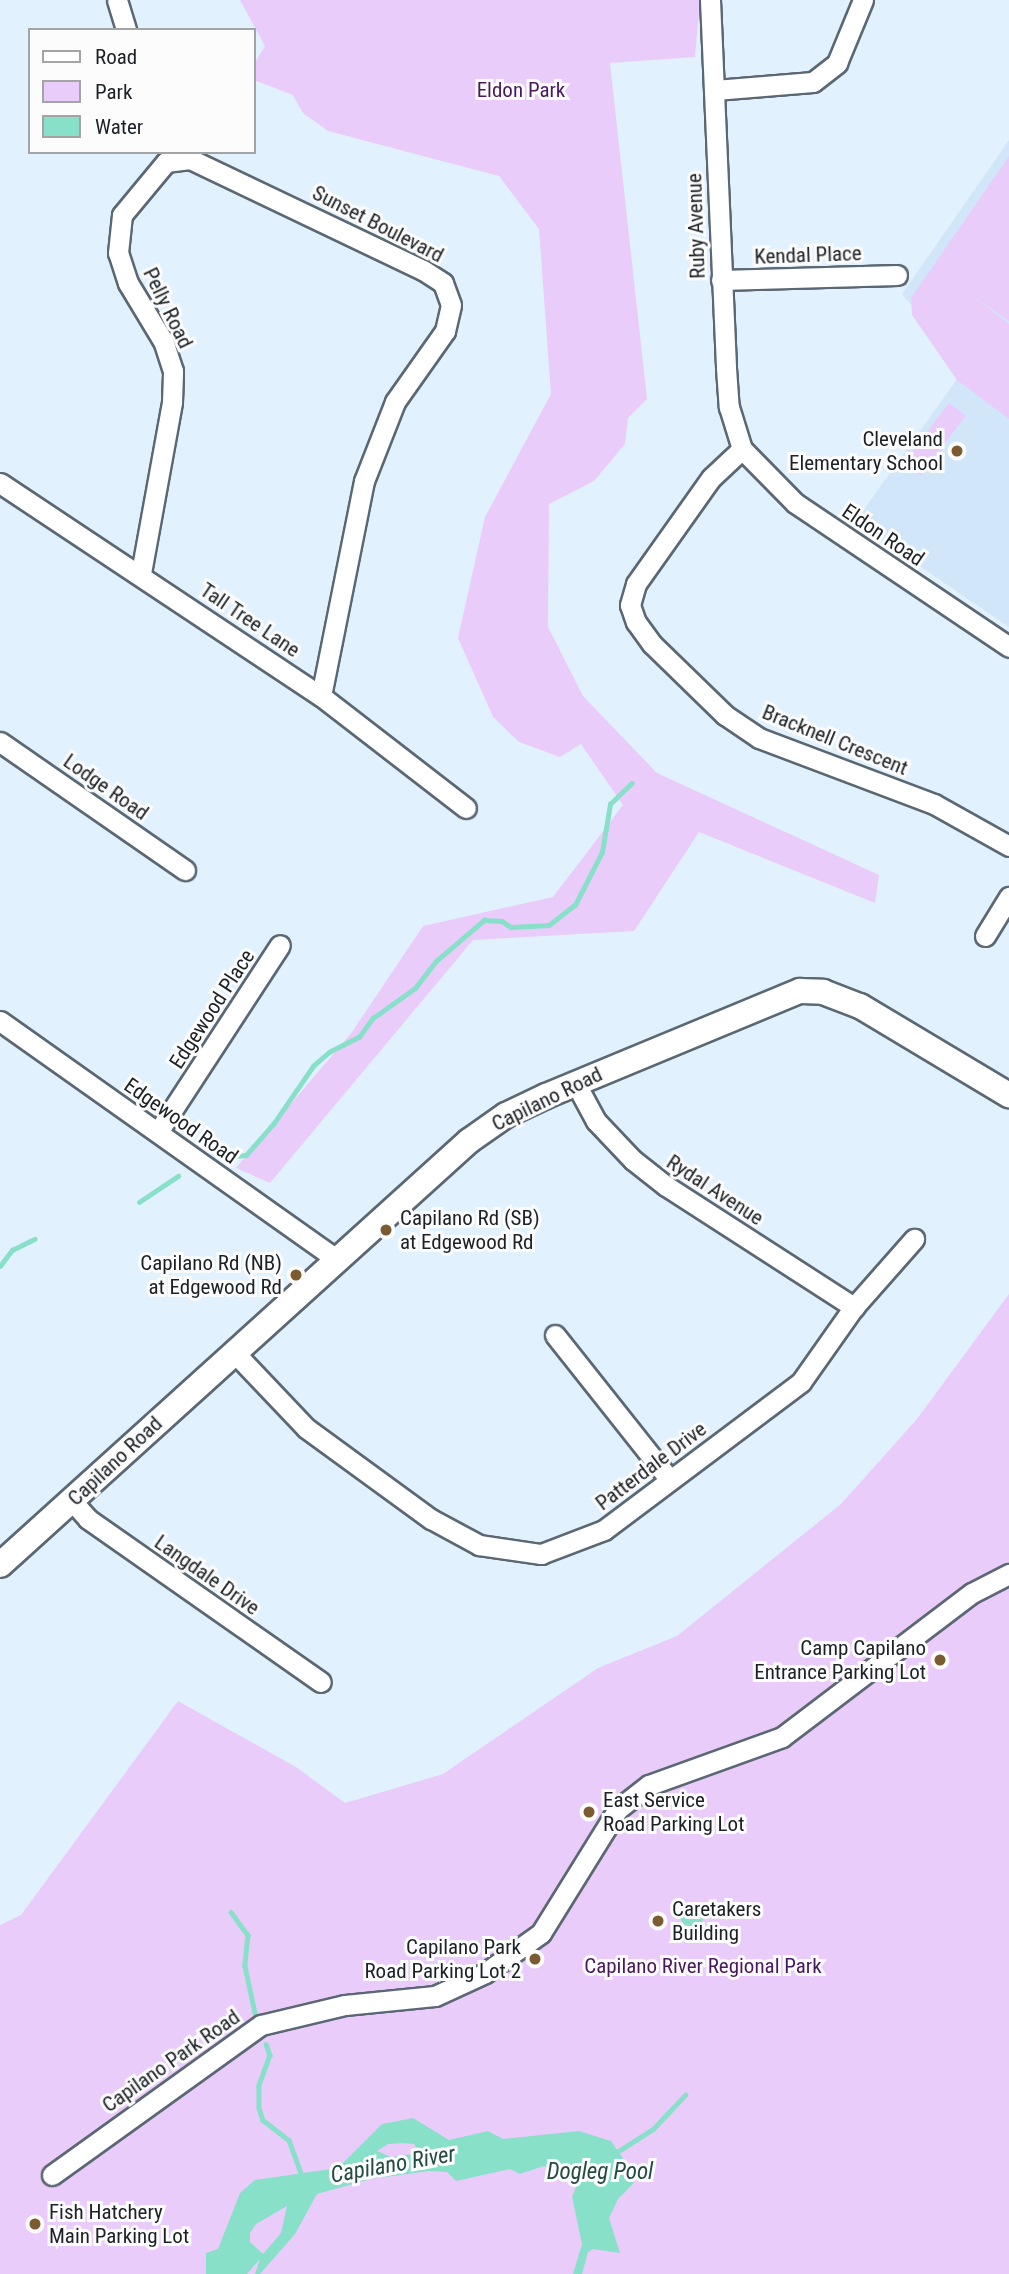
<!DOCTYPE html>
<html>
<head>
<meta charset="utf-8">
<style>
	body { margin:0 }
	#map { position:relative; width:1009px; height:2274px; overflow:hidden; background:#e2f1fe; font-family:"Roboto Condensed",sans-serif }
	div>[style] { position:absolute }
	.built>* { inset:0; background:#d1e6f9 }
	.green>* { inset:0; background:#eaccfb; transform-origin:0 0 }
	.water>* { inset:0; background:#88e0c9 }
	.round { border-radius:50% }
	.stream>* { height:4.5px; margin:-2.25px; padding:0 2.25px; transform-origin:2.25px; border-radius:2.25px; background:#88e0c9 }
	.roads { filter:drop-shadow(2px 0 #5b6873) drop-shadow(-2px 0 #5b6873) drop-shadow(0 2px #5b6873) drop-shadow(0 -2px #5b6873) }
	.minor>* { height:19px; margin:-9.5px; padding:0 9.5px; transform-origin:9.5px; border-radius:9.5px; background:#fff }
	.major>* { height:24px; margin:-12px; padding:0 12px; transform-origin:12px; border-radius:12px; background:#fff }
	.dots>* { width:19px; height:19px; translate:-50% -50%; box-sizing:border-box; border:4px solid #fcfcfc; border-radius:50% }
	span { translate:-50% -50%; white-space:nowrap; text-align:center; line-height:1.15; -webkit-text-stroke:6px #fcfcfc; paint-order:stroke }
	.park-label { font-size:21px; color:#49195e }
	.street-label { font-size:21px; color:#1c2126 }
	.poi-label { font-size:21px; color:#1c2126 }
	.right { translate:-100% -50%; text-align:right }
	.left { translate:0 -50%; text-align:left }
	.water-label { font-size:23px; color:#234b41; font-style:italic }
	.legend { position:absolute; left:28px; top:28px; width:228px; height:126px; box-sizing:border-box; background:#fcfcfc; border:2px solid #a2a4a6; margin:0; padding:9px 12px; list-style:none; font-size:21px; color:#1c2126 }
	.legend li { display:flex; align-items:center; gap:14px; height:35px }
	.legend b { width:35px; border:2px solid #a2a4a6 }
</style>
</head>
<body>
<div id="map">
	<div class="built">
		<div style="clip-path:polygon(1009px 140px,1009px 627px,855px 522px,965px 368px,902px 294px)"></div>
	</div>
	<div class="green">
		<div style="clip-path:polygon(240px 0,700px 0,695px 57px,610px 63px,647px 399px,628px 418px,625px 444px,594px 481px,549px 504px,548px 627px,583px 696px,657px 773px,879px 875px,875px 903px,699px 832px,634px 931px,473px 940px,270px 1183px,236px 1168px,352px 1032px,423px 926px,553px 897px,623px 805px,581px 744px,560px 757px,519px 742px,493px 717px,458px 638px,485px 517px,551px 394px,539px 229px,499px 176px,328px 131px,303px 113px,293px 95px,254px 80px,254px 64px,265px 46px)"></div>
		<div style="clip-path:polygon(1009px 156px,1009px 321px,974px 297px,1009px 324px,1009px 419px,957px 380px,912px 315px,911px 298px)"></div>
		<div style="left:949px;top:403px;width:21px;height:75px;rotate:37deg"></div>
		<div style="clip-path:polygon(1009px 1294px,1009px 2274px,0 2274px,0 1925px,21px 1915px,178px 1701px,296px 1767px,345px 1803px,443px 1774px,598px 1668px,677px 1636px,841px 1504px,917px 1419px)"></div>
	</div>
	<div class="water">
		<div class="round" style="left:680px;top:1903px;width:24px;height:24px"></div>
		<div style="clip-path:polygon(evenodd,413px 2118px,449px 2140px,488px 2131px,503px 2139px,579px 2131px,611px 2141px,634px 2174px,633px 2184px,618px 2199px,609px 2218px,620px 2253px,593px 2249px,588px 2252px,582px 2274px,573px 2274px,582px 2244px,572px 2197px,576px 2187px,544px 2166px,520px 2174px,510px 2169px,456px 2181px,447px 2172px,429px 2171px,371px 2179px,317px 2194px,295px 2234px,260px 2274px,255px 2274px,260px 2259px,247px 2274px,206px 2274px,206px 2253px,218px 2249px,240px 2193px,255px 2180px,338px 2168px,382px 2124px,413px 2118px,403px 2143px,414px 2144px,417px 2149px,413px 2154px,391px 2157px,377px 2151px,388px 2144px,403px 2143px,413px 2118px,287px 2206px,281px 2233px,263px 2254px,250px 2242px,250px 2233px,256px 2224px,287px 2206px)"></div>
	</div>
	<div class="stream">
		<div style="left:235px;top:1156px;width:11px;rotate:-5deg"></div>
		<div style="left:246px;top:1155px;width:43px;rotate:-48.8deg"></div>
		<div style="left:274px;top:1123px;width:69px;rotate:-55.6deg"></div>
		<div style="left:313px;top:1066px;width:21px;rotate:-41deg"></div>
		<div style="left:329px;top:1052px;width:34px;rotate:-27deg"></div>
		<div style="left:359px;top:1037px;width:24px;rotate:-54deg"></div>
		<div style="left:373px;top:1018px;width:52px;rotate:-35.5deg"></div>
		<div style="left:415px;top:988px;width:33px;rotate:-52deg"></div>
		<div style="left:435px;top:962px;width:65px;rotate:-40.6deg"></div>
		<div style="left:484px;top:920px;width:18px;rotate:3deg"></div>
		<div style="left:502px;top:921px;width:11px;rotate:34deg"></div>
		<div style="left:511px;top:927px;width:38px;rotate:-3deg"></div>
		<div style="left:549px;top:925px;width:33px;rotate:-38deg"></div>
		<div style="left:575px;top:905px;width:59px;rotate:-63deg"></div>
		<div style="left:602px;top:852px;width:49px;rotate:-80.5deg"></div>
		<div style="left:610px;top:804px;width:30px;rotate:-44deg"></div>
		<div style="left:139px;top:1202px;width:47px;rotate:-33.7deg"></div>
		<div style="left:0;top:1266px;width:20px;rotate:-53deg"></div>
		<div style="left:12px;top:1250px;width:25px;rotate:-26deg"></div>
		<div style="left:231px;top:1912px;width:29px;rotate:54deg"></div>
		<div style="left:248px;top:1935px;width:31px;rotate:96deg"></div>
		<div style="left:245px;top:1966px;width:48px;rotate:78deg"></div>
		<div style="left:266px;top:2044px;width:12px;rotate:70deg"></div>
		<div style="left:270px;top:2055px;width:33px;rotate:110deg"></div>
		<div style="left:259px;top:2086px;width:22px;rotate:90deg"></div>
		<div style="left:259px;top:2108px;width:13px;rotate:72deg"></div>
		<div style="left:263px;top:2120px;width:33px;rotate:38deg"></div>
		<div style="left:289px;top:2140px;width:44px;rotate:69.9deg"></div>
		<div style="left:614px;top:2154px;width:46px;rotate:-32.7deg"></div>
		<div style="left:653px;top:2129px;width:47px;rotate:-46.7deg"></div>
	</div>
	<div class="roads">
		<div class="minor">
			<div style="left:117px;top:0;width:31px;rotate:73deg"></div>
			<div style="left:710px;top:0;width:368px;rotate:87.5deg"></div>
			<div style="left:726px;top:368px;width:39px;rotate:86deg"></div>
			<div style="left:729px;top:407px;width:44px;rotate:72.8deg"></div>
			<div style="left:742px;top:449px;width:76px;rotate:45.5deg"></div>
			<div style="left:795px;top:503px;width:258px;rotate:33.9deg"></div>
			<div style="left:715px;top:90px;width:98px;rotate:-4.7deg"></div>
			<div style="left:813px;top:82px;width:31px;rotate:-38deg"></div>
			<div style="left:837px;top:63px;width:68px;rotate:-67.6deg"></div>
			<div style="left:166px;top:162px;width:24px;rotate:-7deg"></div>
			<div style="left:190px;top:159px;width:258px;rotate:25.5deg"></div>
			<div style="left:423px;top:270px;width:24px;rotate:33deg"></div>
			<div style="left:443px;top:283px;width:23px;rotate:70deg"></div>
			<div style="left:451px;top:305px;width:27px;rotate:103deg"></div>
			<div style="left:445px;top:331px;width:87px;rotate:125.2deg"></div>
			<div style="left:395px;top:402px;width:85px;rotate:111.4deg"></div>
			<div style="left:364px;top:481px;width:219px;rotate:101.3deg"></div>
			<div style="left:721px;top:280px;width:176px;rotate:-1.6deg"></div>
			<div style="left:742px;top:449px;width:42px;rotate:136.9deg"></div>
			<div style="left:711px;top:478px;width:130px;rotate:125.3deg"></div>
			<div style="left:636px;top:584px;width:22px;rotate:106deg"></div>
			<div style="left:630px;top:605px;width:18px;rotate:71deg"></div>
			<div style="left:636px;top:622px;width:27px;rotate:54deg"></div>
			<div style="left:652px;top:644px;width:102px;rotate:44.2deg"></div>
			<div style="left:725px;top:715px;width:41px;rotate:34.1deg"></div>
			<div style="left:759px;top:738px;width:187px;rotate:20.7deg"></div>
			<div style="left:934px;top:804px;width:86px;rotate:29.2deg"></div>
			<div style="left:0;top:483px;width:385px;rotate:33.6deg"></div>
			<div style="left:321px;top:696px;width:183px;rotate:37.7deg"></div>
			<div style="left:141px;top:573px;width:174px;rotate:-79.7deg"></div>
			<div style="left:172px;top:402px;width:31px;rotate:-88deg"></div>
			<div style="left:173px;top:371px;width:32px;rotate:-108deg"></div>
			<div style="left:163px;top:341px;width:68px;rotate:-121.1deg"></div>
			<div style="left:128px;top:283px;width:32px;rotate:-108deg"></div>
			<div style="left:118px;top:253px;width:38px;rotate:-84deg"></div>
			<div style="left:122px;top:215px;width:69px;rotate:-50.3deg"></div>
			<div style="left:0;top:742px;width:225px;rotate:34.7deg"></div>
			<div style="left:985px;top:936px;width:46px;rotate:-58.4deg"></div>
			<div style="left:0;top:1021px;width:412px;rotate:35.3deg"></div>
			<div style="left:576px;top:1084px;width:42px;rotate:61.6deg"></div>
			<div style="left:596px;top:1121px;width:54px;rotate:46.5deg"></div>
			<div style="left:633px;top:1160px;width:42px;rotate:38.2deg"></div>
			<div style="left:666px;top:1186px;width:224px;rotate:32.8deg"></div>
			<div style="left:158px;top:1132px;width:223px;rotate:-56.9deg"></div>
			<div style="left:555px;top:1335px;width:185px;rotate:51.6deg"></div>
			<div style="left:233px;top:1351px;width:106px;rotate:46.5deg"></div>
			<div style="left:306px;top:1428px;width:155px;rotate:36.1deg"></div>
			<div style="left:431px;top:1519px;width:55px;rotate:28.4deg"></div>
			<div style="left:479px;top:1545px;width:63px;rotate:8.3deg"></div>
			<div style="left:541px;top:1554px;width:67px;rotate:-20.9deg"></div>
			<div style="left:604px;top:1530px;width:246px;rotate:-36.9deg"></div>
			<div style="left:801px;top:1382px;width:92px;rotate:-54.8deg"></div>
			<div style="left:854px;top:1307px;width:91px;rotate:-48.6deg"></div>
			<div style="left:72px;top:1501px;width:24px;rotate:48deg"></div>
			<div style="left:88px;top:1519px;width:284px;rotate:35deg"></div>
			<div style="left:52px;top:2175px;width:257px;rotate:-35.7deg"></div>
			<div style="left:261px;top:2025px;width:86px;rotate:-13.4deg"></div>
			<div style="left:345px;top:2005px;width:90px;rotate:-5.7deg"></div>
			<div style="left:435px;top:1996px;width:55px;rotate:-24.7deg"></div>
			<div style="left:485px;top:1973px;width:69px;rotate:-35.5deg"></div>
			<div style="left:541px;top:1933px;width:146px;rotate:-58.2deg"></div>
			<div style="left:618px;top:1809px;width:39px;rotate:-38deg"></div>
			<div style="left:649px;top:1785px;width:141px;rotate:-19.8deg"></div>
			<div style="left:782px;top:1737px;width:238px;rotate:-37.2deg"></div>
			<div style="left:972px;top:1593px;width:42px;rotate:-27.2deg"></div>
		</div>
		<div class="major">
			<div style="left:0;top:1565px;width:632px;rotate:-42.12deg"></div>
			<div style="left:469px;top:1141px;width:45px;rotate:-35.1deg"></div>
			<div style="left:506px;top:1115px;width:44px;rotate:-25.4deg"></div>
			<div style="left:546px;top:1096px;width:275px;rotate:-22.5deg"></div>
			<div style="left:800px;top:991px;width:23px;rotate:2deg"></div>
			<div style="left:823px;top:992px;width:40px;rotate:21deg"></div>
			<div style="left:860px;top:1006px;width:174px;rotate:30.9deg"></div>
		</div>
	</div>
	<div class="dots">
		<div style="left:957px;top:451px;background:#7b5b31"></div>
		<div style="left:386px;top:1230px;background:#7b5b31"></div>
		<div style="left:296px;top:1275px;background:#7b5b31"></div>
		<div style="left:940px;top:1660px;background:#7b5b31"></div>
		<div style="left:589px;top:1812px;background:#7b5b31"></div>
		<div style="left:658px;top:1921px;background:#7b5b31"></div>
		<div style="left:535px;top:1959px;background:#7b5b31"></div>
		<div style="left:35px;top:2224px;background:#7b5b31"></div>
	</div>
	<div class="park-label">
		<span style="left:521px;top:90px">Eldon Park</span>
		<span style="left:703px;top:1966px">Capilano River Regional Park</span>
	</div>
	<div class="street-label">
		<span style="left:378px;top:224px;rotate:27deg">Sunset Boulevard</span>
		<span style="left:696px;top:226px;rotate:-92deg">Ruby Avenue</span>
		<span style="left:808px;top:255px;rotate:-2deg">Kendal Place</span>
		<span style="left:168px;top:308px;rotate:64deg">Pelly Road</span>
		<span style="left:883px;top:535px;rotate:34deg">Eldon Road</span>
		<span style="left:250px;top:620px;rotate:34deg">Tall Tree Lane</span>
		<span style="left:835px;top:740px;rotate:22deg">Bracknell Crescent</span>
		<span style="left:106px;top:787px;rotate:35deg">Lodge Road</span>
		<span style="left:212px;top:1009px;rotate:-57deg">Edgewood Place</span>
		<span style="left:547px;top:1099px;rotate:-26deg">Capilano Road</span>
		<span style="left:181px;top:1121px;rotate:35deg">Edgewood Road</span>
		<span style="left:715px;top:1190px;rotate:33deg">Rydal Avenue</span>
		<span style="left:115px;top:1461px;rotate:-43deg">Capilano Road</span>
		<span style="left:651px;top:1466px;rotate:-37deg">Patterdale Drive</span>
		<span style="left:207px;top:1575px;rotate:35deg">Langdale Drive</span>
		<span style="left:171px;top:2061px;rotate:-35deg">Capilano Park Road</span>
	</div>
	<div class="poi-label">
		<span class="right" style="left:943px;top:451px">Cleveland<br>Elementary School</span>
		<span class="left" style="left:400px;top:1230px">Capilano Rd (SB)<br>at Edgewood Rd</span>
		<span class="right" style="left:282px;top:1275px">Capilano Rd (NB)<br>at Edgewood Rd</span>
		<span class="right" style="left:926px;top:1660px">Camp Capilano<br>Entrance Parking Lot</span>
		<span class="left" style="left:603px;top:1812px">East Service<br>Road Parking Lot</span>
		<span class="left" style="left:672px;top:1921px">Caretakers<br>Building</span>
		<span class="right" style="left:521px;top:1959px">Capilano Park<br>Road Parking Lot 2</span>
		<span class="left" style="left:49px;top:2224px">Fish Hatchery<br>Main Parking Lot</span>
	</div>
	<div class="water-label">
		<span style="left:393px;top:2165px;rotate:-10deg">Capilano River</span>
		<span style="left:600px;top:2172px">Dogleg Pool</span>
	</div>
	<ul class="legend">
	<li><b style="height:9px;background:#fff"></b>Road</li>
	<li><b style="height:19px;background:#eaccfb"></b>Park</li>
	<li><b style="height:19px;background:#88e0c9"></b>Water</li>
	</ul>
</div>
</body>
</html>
